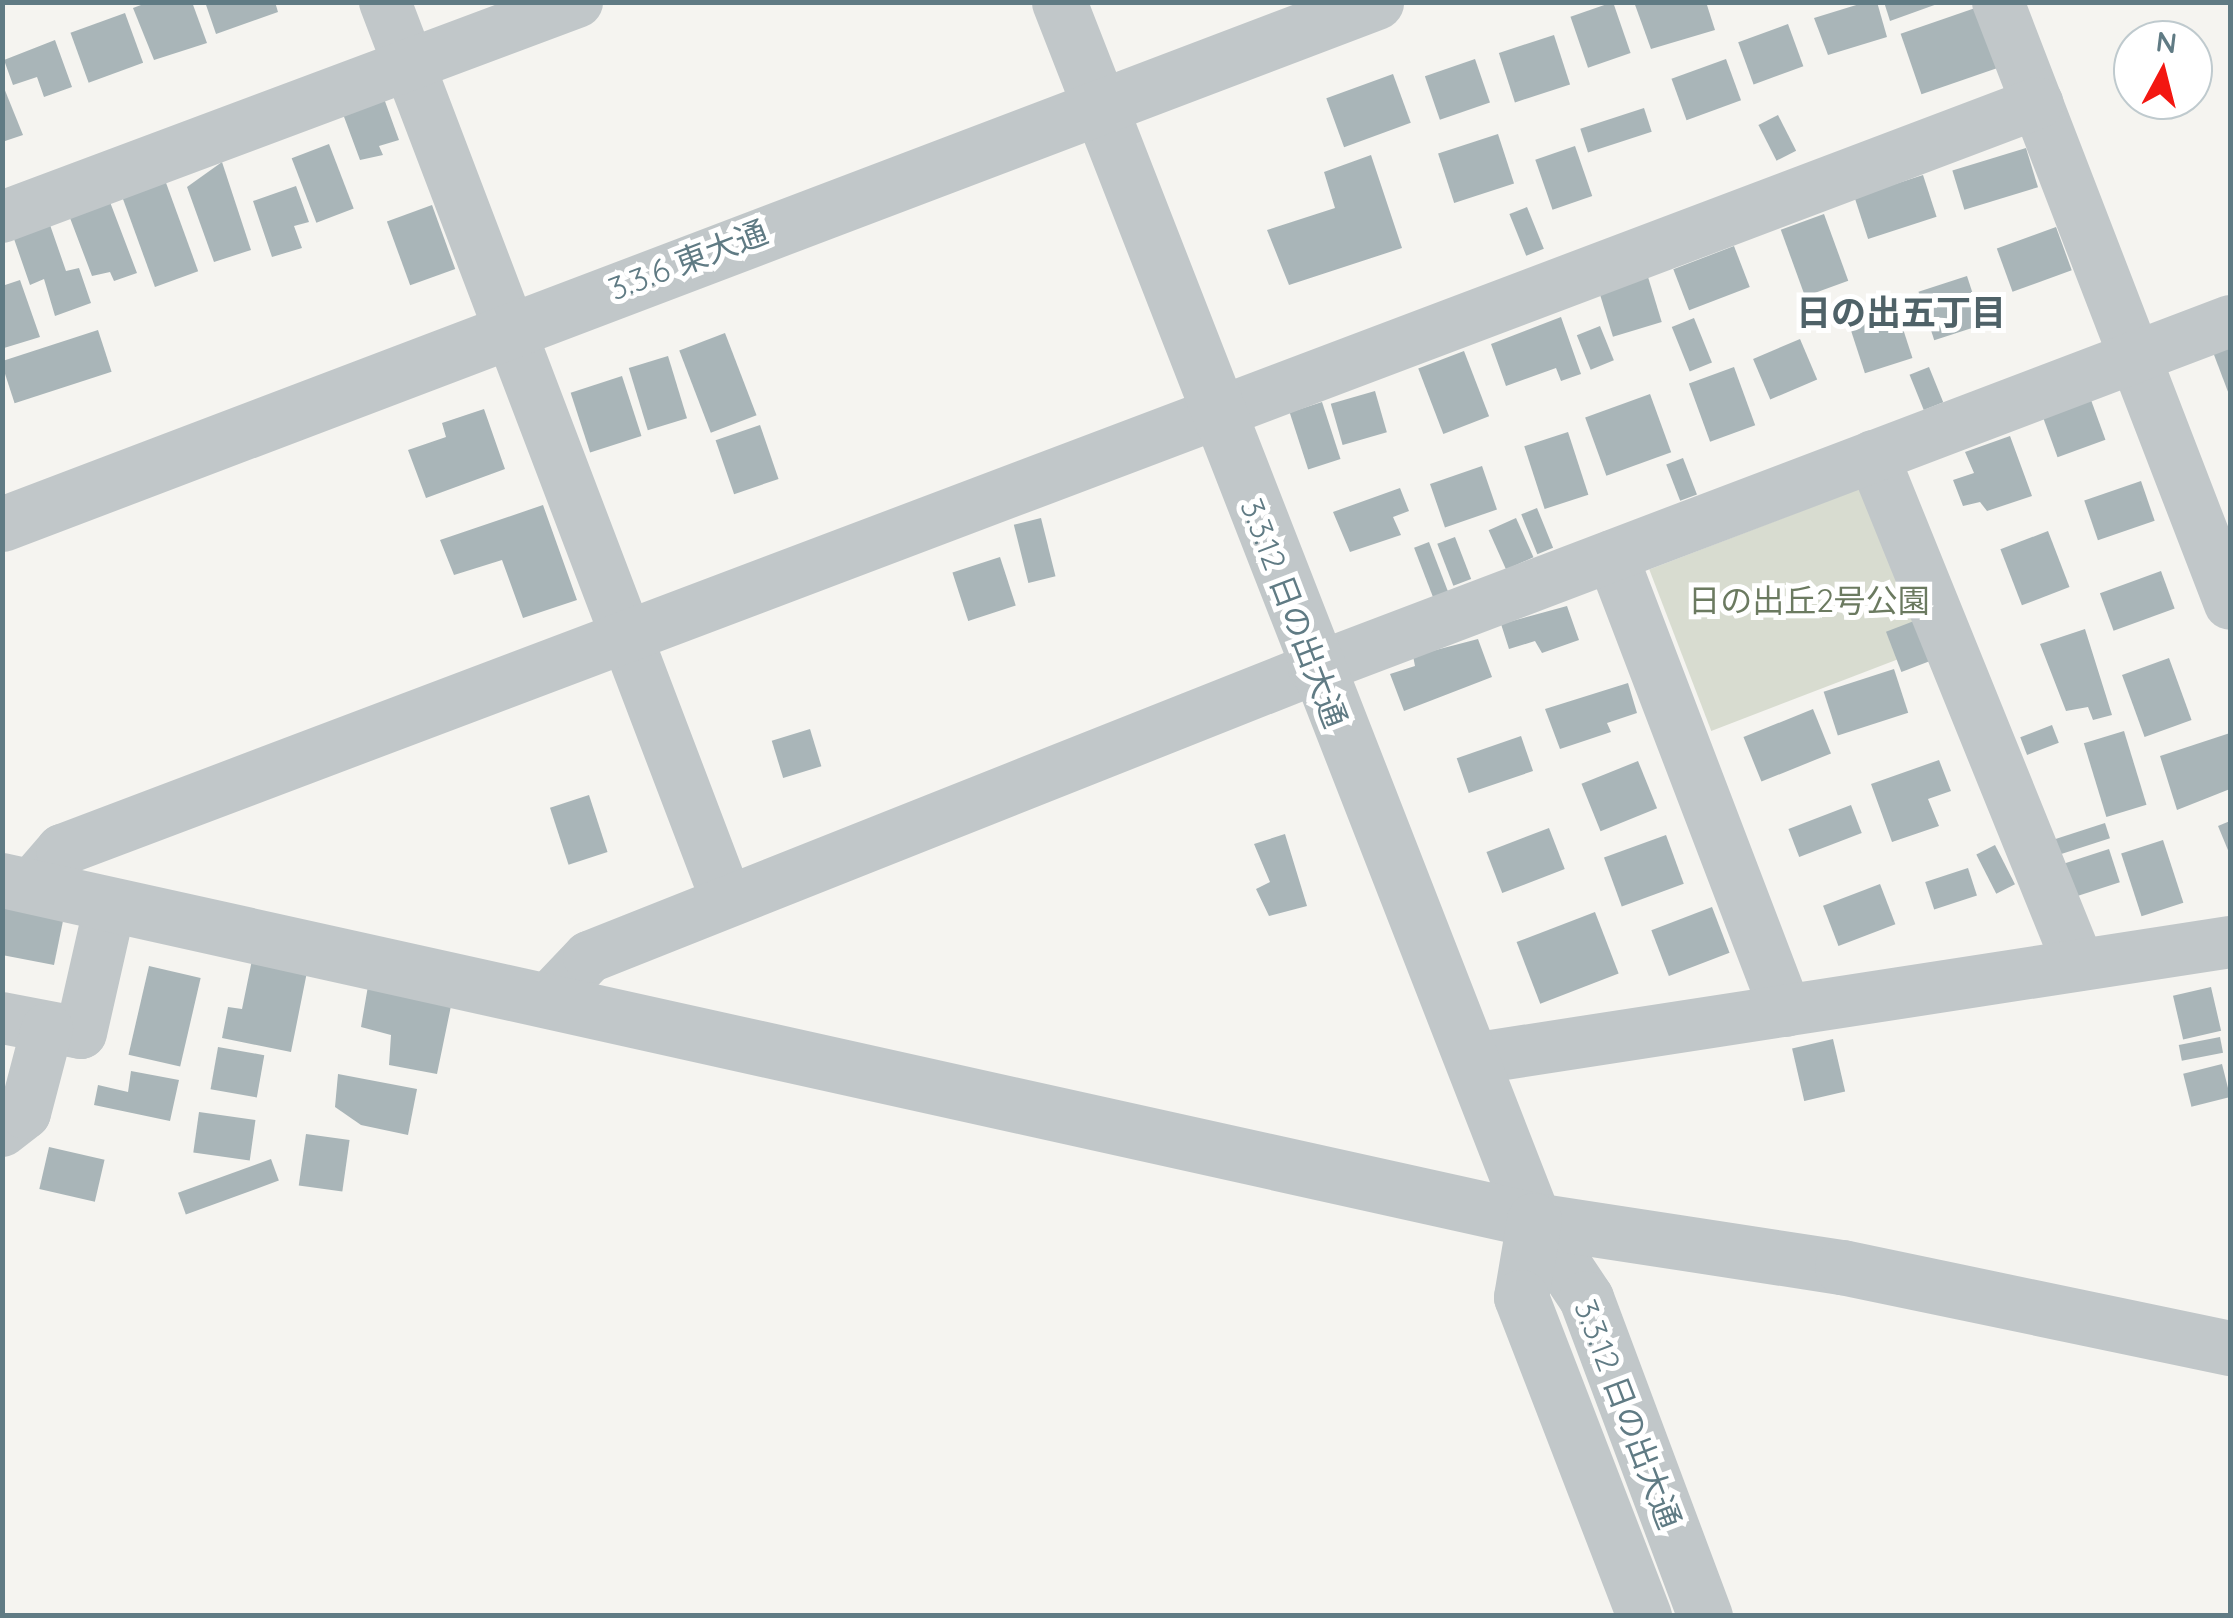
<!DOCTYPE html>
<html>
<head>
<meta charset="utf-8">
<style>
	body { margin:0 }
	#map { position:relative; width:2233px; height:1618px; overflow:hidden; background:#f5f4f0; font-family:Quicksand,"Noto Sans JP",sans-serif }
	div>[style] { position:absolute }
	.green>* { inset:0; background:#d8dcd0; transform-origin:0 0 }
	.building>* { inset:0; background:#a9b5b8; transform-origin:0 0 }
	.minor>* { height:52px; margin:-26px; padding:0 26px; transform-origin:26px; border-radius:26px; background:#c1c7c9 }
	.tertiary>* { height:55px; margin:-27.5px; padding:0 27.5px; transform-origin:27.5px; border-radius:27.5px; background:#c1c7c9 }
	span { translate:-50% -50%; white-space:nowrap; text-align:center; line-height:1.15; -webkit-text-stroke:10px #fff; paint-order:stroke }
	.street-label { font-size:32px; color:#607b84 }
	.park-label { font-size:32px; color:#6b7a60 }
	.neighbourhood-label { font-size:35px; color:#4f6268; font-weight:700 }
	.frame { position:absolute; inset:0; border:5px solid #607b84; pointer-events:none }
	.north { position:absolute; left:2113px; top:20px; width:100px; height:100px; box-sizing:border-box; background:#fff; border:2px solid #bfcace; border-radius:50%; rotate:7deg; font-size:28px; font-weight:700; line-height:40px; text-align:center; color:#607b84 }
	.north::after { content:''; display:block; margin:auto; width:35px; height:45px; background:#f31711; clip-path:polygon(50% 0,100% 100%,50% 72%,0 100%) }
</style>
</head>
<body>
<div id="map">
	<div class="green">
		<div style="left:1864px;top:487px;width:173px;height:230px;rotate:69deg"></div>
	</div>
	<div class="building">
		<div style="clip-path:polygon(149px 2px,192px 2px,207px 43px,154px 60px,133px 8px)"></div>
		<div style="clip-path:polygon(205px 2px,275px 2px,278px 12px,216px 34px)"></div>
		<div style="left:1613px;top:2px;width:54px;height:45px;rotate:71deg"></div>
		<div style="clip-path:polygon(1634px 2px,1706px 2px,1715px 30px,1651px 49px)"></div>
		<div style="clip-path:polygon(1866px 2px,1877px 2px,1887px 37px,1828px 55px,1814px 18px)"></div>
		<div style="clip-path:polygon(1884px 2px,1940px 2px,1940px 3px,1890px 21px)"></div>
		<div style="left:1981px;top:6px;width:64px;height:85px;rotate:71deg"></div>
		<div style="left:125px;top:13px;width:53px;height:58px;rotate:70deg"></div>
		<div style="left:1788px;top:24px;width:45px;height:53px;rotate:70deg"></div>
		<div style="left:1554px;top:35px;width:52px;height:58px;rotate:72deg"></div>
		<div style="clip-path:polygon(55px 40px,72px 87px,44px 97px,37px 77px,13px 85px,4px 60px)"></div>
		<div style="left:1475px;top:59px;width:46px;height:53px;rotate:71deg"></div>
		<div style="left:1726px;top:59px;width:44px;height:58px;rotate:70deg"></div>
		<div style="left:1393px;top:74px;width:52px;height:71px;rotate:70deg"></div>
		<div style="clip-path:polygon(2px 83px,23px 135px,2px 142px)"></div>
		<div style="clip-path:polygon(382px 93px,399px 140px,379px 146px,383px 155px,360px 160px,340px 106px)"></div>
		<div style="left:1644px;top:108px;width:25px;height:67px;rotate:72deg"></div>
		<div style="left:1778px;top:115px;width:40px;height:22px;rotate:63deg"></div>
		<div style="left:1498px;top:134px;width:52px;height:63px;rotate:72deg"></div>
		<div style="left:329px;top:144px;width:69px;height:40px;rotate:69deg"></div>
		<div style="left:1575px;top:146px;width:53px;height:42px;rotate:71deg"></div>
		<div style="left:2026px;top:148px;width:41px;height:77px;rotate:73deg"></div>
		<div style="clip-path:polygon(1371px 155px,1402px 248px,1289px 285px,1267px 230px,1335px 208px,1324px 172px)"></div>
		<div style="clip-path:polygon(222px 162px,251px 250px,214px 262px,187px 187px)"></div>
		<div style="left:1923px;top:175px;width:44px;height:72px;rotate:72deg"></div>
		<div style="left:165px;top:180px;width:97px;height:46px;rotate:70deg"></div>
		<div style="clip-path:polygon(296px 186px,309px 222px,294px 226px,302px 248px,272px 257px,253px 201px)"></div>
		<div style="clip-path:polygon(110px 202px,137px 273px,114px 281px,110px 272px,92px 276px,70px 218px)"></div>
		<div style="left:432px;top:205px;width:68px;height:48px;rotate:70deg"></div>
		<div style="left:1527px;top:207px;width:45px;height:19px;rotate:68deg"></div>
		<div style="left:1824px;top:214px;width:71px;height:46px;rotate:70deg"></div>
		<div style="clip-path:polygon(49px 222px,66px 271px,79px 268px,91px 303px,55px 316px,44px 279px,30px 285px,13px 236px)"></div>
		<div style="left:2056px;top:227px;width:46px;height:63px;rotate:70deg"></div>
		<div style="left:1734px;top:246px;width:44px;height:65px;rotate:69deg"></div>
		<div style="left:1967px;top:276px;width:51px;height:51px;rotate:72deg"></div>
		<div style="left:1648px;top:277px;width:47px;height:51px;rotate:73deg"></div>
		<div style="clip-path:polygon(20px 280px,40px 337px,4px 348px,2px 286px)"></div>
		<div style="left:1893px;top:298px;width:63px;height:50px;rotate:72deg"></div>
		<div style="clip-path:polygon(1561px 317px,1581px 374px,1561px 381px,1556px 368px,1506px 386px,1491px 344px)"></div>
		<div style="left:1694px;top:318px;width:48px;height:24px;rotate:68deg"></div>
		<div style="left:1600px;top:326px;width:37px;height:25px;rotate:68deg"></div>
		<div style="left:98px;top:330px;width:44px;height:102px;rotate:72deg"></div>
		<div style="left:725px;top:333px;width:88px;height:49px;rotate:69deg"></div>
		<div style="left:1800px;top:339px;width:44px;height:51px;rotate:67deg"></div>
		<div style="clip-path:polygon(2230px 341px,2230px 397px,2211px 347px)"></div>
		<div style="left:1464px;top:351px;width:70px;height:49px;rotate:69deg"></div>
		<div style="left:668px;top:356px;width:65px;height:41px;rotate:73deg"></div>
		<div style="left:1734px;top:367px;width:62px;height:48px;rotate:70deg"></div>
		<div style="left:1929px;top:367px;width:38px;height:21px;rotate:68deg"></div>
		<div style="left:622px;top:376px;width:63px;height:54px;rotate:72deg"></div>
		<div style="left:2087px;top:389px;width:54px;height:51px;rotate:70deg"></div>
		<div style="left:1375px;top:391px;width:43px;height:46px;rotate:74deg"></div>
		<div style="left:1650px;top:394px;width:62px;height:69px;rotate:70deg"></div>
		<div style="left:1322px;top:402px;width:60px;height:34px;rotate:72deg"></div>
		<div style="clip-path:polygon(484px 409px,505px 469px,426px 498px,408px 450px,446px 437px,442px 423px)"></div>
		<div style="left:760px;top:425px;width:57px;height:47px;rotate:71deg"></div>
		<div style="left:1568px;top:432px;width:66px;height:46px;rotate:72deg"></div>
		<div style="clip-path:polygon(2010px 436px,2032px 496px,1987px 511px,1980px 502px,1963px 506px,1953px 480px,1974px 473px,1965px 452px)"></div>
		<div style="left:1683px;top:458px;width:39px;height:18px;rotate:69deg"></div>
		<div style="left:1482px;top:466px;width:46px;height:55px;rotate:71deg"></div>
		<div style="left:2141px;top:481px;width:42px;height:60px;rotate:71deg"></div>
		<div style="clip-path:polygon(1400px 488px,1409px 511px,1393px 517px,1401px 535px,1350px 552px,1333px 512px)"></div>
		<div style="clip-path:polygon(543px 505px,577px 600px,523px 618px,502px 560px,454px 575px,440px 540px)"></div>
		<div style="left:1537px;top:508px;width:43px;height:17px;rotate:68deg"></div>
		<div style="left:1041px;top:518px;width:60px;height:28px;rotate:76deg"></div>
		<div style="left:1516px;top:518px;width:43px;height:30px;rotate:66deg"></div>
		<div style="left:2048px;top:531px;width:60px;height:51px;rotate:69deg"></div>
		<div style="left:1455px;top:537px;width:45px;height:19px;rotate:69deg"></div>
		<div style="left:1429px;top:542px;width:53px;height:16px;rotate:69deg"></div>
		<div style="left:1000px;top:557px;width:51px;height:50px;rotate:72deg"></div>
		<div style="left:2161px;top:571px;width:40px;height:65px;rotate:70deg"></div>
		<div style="clip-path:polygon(1567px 606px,1579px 640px,1542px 653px,1535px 641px,1509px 649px,1501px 624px)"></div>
		<div style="left:1914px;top:621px;width:43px;height:30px;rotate:69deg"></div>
		<div style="clip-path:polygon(2085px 629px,2112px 715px,2093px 720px,2088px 707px,2066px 711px,2040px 644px)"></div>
		<div style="clip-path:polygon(1478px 639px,1492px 677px,1404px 711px,1390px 674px,1415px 666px,1413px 656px)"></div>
		<div style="left:2169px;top:658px;width:66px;height:50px;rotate:70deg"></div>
		<div style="left:1894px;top:669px;width:46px;height:74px;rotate:72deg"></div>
		<div style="clip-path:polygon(1628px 683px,1637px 713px,1607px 723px,1611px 732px,1560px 749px,1545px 709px)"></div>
		<div style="left:1813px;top:709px;width:48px;height:75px;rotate:68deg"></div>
		<div style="left:2052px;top:725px;width:19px;height:34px;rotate:69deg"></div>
		<div style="left:810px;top:729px;width:39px;height:40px;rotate:73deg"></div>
		<div style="left:2124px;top:731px;width:77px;height:42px;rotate:73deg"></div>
		<div style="clip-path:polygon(2230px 733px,2230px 789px,2177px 810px,2160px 756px)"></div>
		<div style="left:1521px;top:736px;width:37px;height:68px;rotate:71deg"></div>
		<div style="clip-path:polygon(1939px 760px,1951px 791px,1928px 799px,1939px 826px,1892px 842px,1871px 784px)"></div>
		<div style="left:1638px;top:761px;width:51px;height:61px;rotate:68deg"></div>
		<div style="left:589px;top:795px;width:60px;height:41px;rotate:72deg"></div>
		<div style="left:1851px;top:805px;width:30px;height:67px;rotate:69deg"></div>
		<div style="clip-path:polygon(2230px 821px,2230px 855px,2218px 826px)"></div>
		<div style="left:2105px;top:823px;width:16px;height:52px;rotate:72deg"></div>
		<div style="left:1549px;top:828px;width:44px;height:67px;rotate:69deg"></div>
		<div style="clip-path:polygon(1285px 834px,1307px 906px,1269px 916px,1256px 889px,1270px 882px,1254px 844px)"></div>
		<div style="left:1666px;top:835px;width:52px;height:66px;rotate:70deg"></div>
		<div style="left:2163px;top:840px;width:66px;height:44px;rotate:72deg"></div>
		<div style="left:1995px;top:845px;width:44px;height:21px;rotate:63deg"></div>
		<div style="left:2109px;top:849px;width:35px;height:47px;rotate:72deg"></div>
		<div style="left:1968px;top:868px;width:29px;height:45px;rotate:72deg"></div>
		<div style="left:1880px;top:884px;width:43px;height:61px;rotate:69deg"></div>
		<div style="clip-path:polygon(4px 903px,64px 916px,54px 965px,2px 955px)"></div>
		<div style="left:1712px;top:907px;width:49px;height:65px;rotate:69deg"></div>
		<div style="left:1595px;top:912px;width:66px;height:84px;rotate:69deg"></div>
		<div style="clip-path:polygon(252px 960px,307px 972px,291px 1052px,222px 1038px,228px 1007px,242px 1009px)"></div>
		<div style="left:149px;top:966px;width:53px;height:91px;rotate:13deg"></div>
		<div style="clip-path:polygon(368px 986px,452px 1001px,437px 1074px,389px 1065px,391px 1035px,361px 1027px)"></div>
		<div style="left:2211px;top:987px;width:45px;height:39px;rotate:77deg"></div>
		<div style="left:2220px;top:1037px;width:16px;height:42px;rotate:79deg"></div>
		<div style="left:1833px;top:1039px;width:54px;height:42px;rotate:77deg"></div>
		<div style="left:218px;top:1047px;width:47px;height:43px;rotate:10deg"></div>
		<div style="left:2222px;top:1064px;width:34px;height:40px;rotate:76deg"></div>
		<div style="clip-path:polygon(131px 1071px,179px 1080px,170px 1121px,94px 1105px,98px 1085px,128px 1092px)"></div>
		<div style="clip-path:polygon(338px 1074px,417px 1089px,408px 1135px,361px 1125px,335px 1107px)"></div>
		<div style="left:199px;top:1112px;width:57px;height:41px;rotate:8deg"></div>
		<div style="left:306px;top:1134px;width:44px;height:52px;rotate:8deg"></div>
		<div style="left:49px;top:1147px;width:57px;height:43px;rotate:13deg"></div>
		<div style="left:271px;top:1159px;width:23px;height:99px;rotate:70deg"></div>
	</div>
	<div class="minor">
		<div style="left:385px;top:2px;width:962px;rotate:69.17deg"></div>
		<div style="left:1998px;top:2px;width:645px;rotate:68.92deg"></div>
		<div style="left:2px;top:217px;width:614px;rotate:-20.5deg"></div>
		<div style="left:1873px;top:456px;width:549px;rotate:67.97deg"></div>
		<div style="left:1612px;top:556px;width:487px;rotate:69.1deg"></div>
		<div style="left:31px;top:886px;width:48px;rotate:-49.3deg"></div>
		<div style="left:62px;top:850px;width:2112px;rotate:-20.71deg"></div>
		<div style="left:549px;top:999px;width:58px;rotate:-46.4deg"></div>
		<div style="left:589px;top:957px;width:780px;rotate:-21.67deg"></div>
		<div style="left:1314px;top:669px;width:980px;rotate:-20.8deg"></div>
		<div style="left:2px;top:1018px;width:80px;rotate:10.8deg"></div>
		<div style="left:81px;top:1033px;width:131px;rotate:-77.2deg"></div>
		<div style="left:1472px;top:1059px;width:767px;rotate:-8.77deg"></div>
		<div style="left:2px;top:1131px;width:29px;rotate:-38deg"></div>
		<div style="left:25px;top:1113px;width:87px;rotate:-75.3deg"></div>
	</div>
	<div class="tertiary">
		<div style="left:1059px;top:2px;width:1307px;rotate:68.7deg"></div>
		<div style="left:1534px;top:1220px;width:94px;rotate:56.3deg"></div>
		<div style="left:1586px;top:1298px;width:340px;rotate:69.5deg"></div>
		<div style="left:2px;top:524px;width:1470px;rotate:-20.8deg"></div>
		<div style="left:2px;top:880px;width:1569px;rotate:12.51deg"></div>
		<div style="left:1534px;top:1220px;width:312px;rotate:8.7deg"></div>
		<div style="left:1842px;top:1267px;width:396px;rotate:11.8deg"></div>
		<div style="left:1534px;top:1220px;width:78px;rotate:99.6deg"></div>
		<div style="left:1521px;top:1297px;width:342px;rotate:68.9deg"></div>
	</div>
	<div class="street-label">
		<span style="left:688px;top:260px;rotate:-21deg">3.3.6 東大通</span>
		<span style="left:1294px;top:613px;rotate:69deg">3.3.12 日の出大通</span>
		<span style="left:1628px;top:1414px;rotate:69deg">3.3.12 日の出大通</span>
	</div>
	<div class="park-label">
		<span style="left:1809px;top:600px">日の出丘2号公園</span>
	</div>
	<div class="neighbourhood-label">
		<span style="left:1901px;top:312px">日の出五丁目</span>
	</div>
	<div class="frame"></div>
	<div class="north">N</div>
</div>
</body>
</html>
